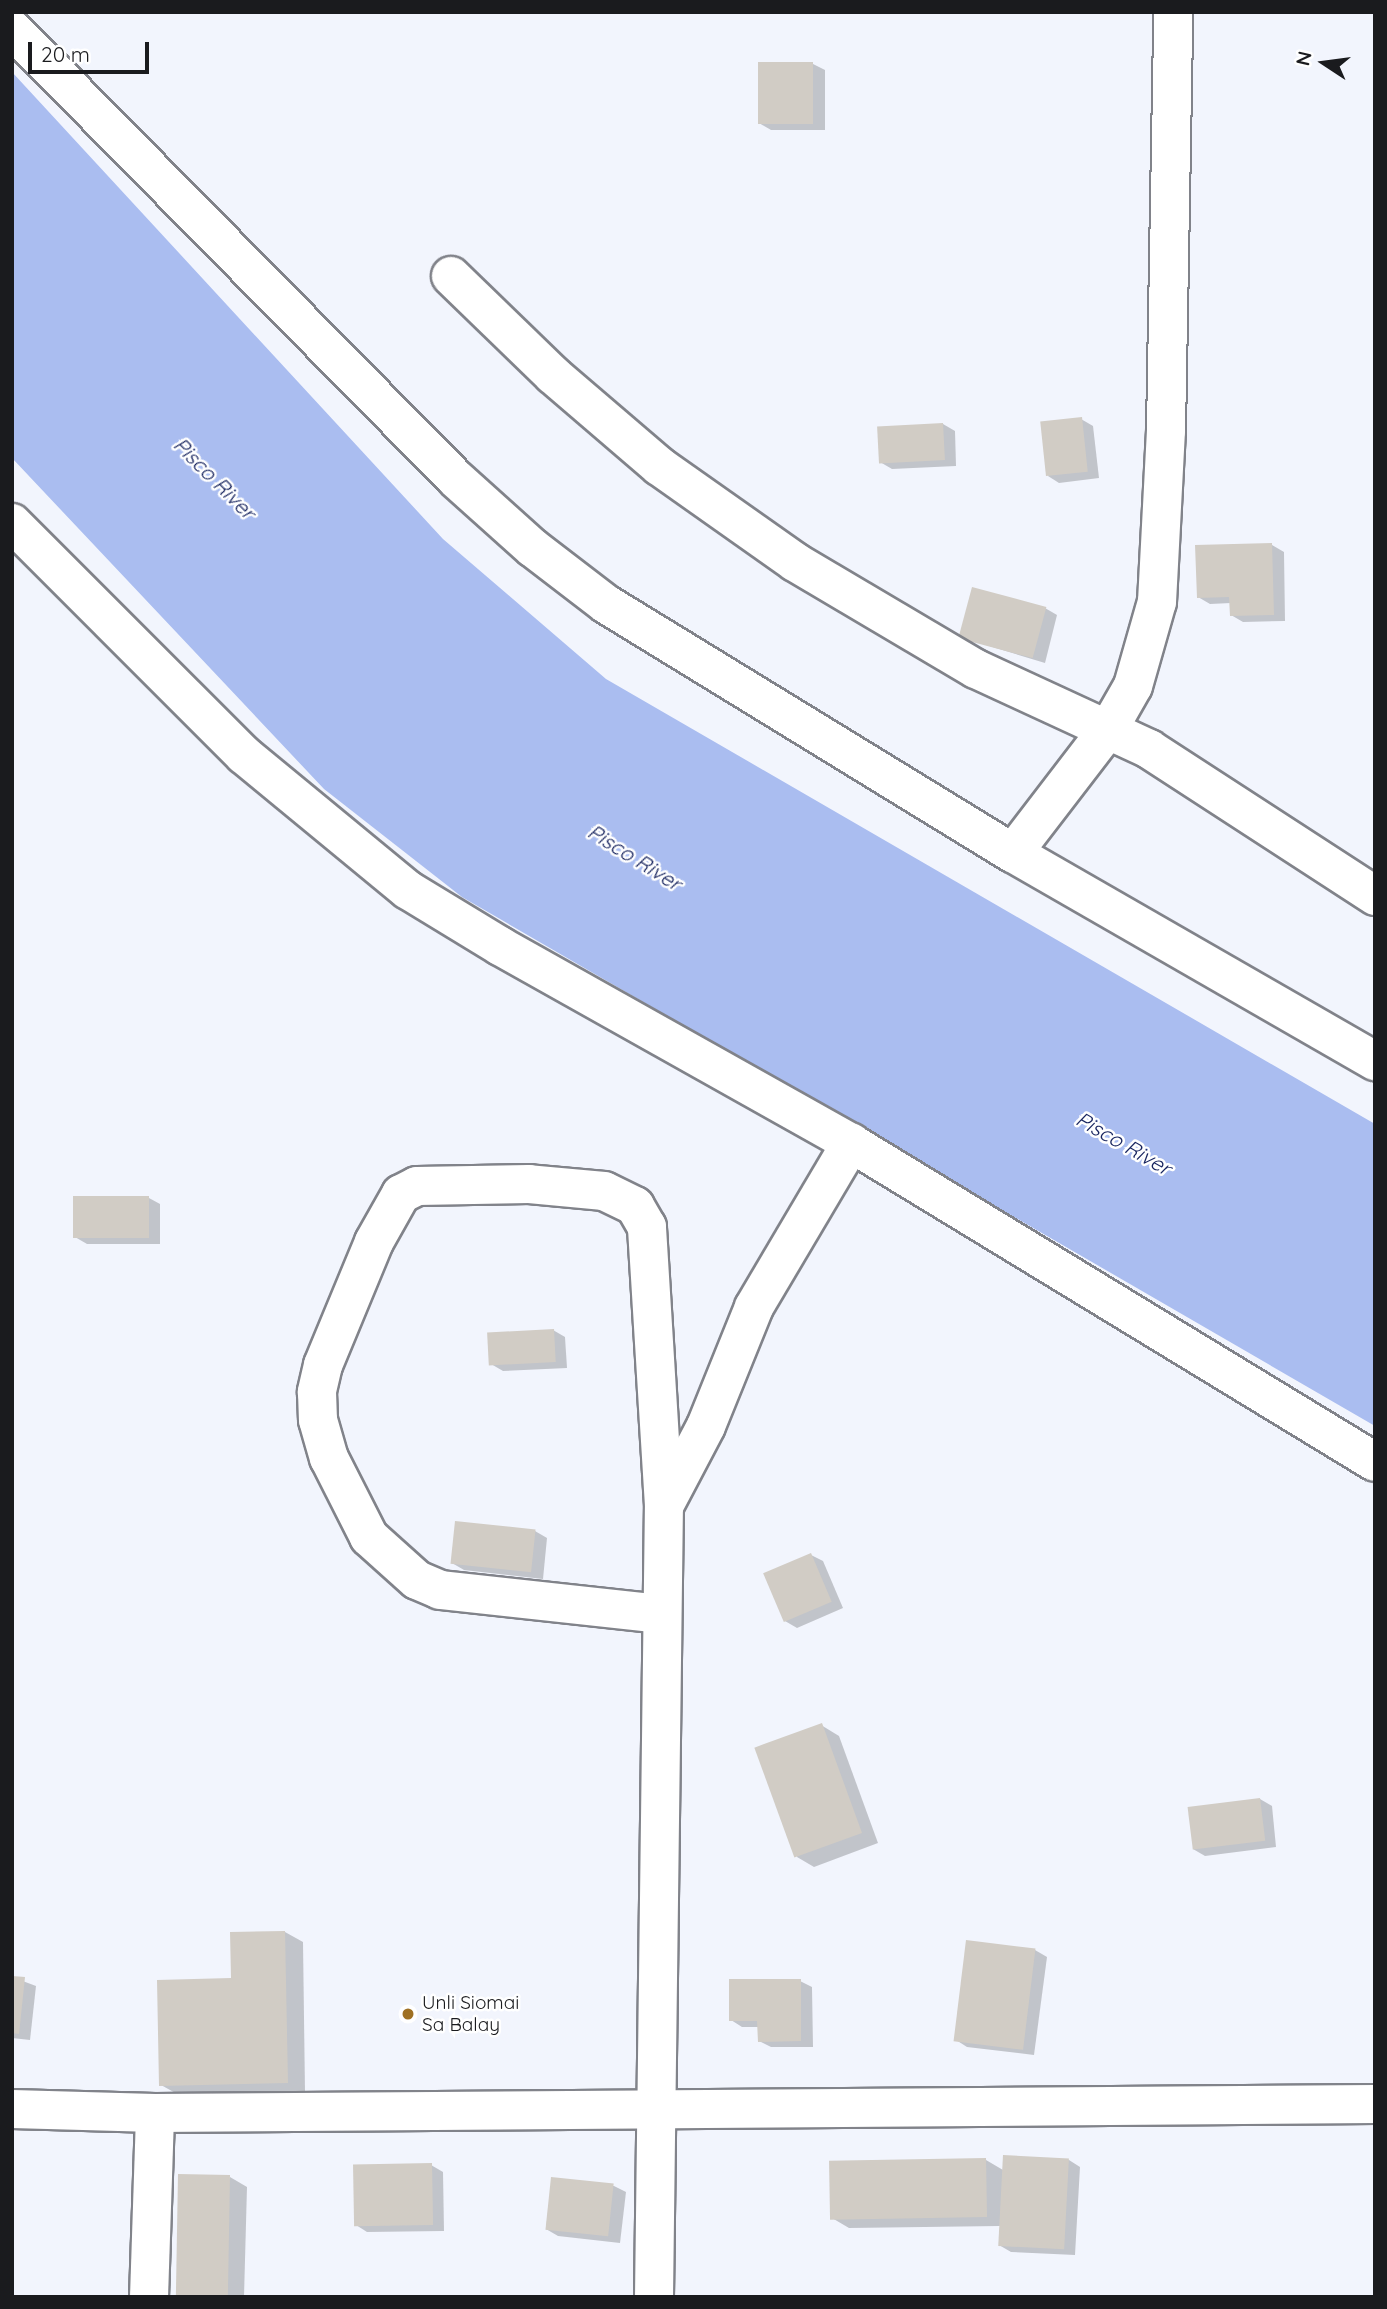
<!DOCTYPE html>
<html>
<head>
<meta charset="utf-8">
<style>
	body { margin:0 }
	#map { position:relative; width:1387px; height:2309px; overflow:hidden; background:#f2f5fd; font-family:Quicksand,sans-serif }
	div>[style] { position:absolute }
	.forest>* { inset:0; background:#aabdf0 }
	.shadow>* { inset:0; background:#0003 }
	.building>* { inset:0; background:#d1ccc5; transform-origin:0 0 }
	.roads { filter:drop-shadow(2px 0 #81838a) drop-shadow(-2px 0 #81838a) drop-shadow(0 2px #81838a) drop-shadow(0 -2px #81838a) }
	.minor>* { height:38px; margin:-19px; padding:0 19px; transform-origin:19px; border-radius:19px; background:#fff }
	.dots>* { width:19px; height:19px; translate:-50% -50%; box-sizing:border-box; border:4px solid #fff; border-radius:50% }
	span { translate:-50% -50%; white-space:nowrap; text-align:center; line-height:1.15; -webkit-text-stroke:5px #fff; paint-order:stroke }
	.poi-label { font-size:19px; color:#1a1b1e }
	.left { translate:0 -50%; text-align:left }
	.water-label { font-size:21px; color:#17245f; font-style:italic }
	.frame { position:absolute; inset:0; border:14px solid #1a1b1e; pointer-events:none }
	.north { position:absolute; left:1289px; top:28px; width:70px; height:70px; -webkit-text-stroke:5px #fff; paint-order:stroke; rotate:283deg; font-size:19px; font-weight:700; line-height:28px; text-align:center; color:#1a1b1e }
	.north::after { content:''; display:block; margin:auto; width:24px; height:32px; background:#1a1b1e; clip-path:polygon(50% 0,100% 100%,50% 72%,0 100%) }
	.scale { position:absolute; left:28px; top:42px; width:121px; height:32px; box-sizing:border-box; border:4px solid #1a1b1e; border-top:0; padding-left:9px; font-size:21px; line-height:24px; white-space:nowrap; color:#1a1b1e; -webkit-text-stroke:5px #fff; paint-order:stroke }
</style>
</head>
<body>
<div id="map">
	<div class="forest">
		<div style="clip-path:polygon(12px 72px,443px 539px,606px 679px,1375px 1124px,1375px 1426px,462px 897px,324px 789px,12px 458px)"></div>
	</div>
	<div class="shadow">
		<div style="clip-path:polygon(759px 64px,813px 64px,825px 70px,825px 130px,771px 130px,759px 123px)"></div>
		<div style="clip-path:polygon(1081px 419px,1093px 426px,1099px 478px,1059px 483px,1048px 476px)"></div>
		<div style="clip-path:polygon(943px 424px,955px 431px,956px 466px,892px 469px,880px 462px)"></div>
		<div style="clip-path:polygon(1272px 545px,1284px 552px,1285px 621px,1243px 622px,1231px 615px,1231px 603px,1210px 604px,1198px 597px)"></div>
		<div style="clip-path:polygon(1045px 608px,1057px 615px,1045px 663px,960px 637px)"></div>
		<div style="clip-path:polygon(149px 1198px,160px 1204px,160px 1244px,87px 1244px,75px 1237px)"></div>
		<div style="clip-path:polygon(553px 1330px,565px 1337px,567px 1368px,503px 1371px,491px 1364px)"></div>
		<div style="clip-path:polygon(535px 1531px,547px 1538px,543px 1579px,464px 1570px,452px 1563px)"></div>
		<div style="clip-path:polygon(811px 1555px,823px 1561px,843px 1608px,797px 1628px,785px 1621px)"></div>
		<div style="clip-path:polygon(821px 1725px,839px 1736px,878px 1843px,814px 1867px,797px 1857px)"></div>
		<div style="clip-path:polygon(1260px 1799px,1272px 1806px,1276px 1847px,1205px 1856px,1193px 1849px)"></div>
		<div style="clip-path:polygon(285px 1932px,303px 1942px,305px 2092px,179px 2095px,161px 2085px,232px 1980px)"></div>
		<div style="clip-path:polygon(1035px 1950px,1047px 1957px,1034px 2055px,967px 2047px,956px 2040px)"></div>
		<div style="clip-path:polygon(12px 1977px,36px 1986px,30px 2040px,12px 2038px)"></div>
		<div style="clip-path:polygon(800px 1981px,812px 1987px,813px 2047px,771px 2047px,759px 2041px,759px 2027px,742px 2027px,731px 2020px)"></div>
		<div style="clip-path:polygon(986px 2160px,1003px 2170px,1069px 2160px,1080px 2167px,1075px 2255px,1011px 2252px,999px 2245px,1000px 2226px,849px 2228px,832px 2218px)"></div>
		<div style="clip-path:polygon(431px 2165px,443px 2172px,444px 2231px,367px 2232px,356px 2225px)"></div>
		<div style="clip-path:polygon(230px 2177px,247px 2187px,244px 2297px,176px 2297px)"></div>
		<div style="clip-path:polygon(552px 2179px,614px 2186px,626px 2192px,620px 2243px,558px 2236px,546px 2229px)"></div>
	</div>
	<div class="building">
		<div style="left:758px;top:62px;width:55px;height:62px"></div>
		<div style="left:1082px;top:417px;width:55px;height:42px;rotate:84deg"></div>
		<div style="left:943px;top:423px;width:37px;height:66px;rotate:87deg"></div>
		<div style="clip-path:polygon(1272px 543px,1274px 615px,1230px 616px,1229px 597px,1197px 598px,1195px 545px)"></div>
		<div style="left:972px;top:587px;width:77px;height:53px;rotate:15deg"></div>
		<div style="left:73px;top:1196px;width:76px;height:42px"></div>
		<div style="left:554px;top:1329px;width:33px;height:67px;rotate:87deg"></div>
		<div style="left:455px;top:1521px;width:81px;height:43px;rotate:6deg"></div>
		<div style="left:811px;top:1553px;width:53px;height:52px;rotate:67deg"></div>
		<div style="left:822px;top:1723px;width:117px;height:72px;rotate:70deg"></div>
		<div style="left:1260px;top:1798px;width:43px;height:73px;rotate:83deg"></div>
		<div style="clip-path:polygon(285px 1931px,288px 2083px,159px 2086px,157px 1980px,231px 1978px,230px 1932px)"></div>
		<div style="left:966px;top:1940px;width:70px;height:102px;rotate:7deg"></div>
		<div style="clip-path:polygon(12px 1976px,25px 1977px,19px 2034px,12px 2033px)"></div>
		<div style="clip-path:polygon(729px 1979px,801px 1979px,801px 2041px,758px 2042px,757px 2021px,729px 2021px)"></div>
		<div style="left:1003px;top:2155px;width:66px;height:91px;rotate:3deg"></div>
		<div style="left:986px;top:2158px;width:59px;height:157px;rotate:89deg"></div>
		<div style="left:432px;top:2163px;width:62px;height:79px;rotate:89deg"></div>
		<div style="left:178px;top:2174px;width:52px;height:123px;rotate:1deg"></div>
		<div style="left:551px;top:2177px;width:63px;height:53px;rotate:6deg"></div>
	</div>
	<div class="roads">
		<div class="minor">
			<div style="left:12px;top:29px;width:632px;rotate:45.38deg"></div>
			<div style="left:456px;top:479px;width:103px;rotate:41.9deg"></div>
			<div style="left:533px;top:548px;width:92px;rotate:37.5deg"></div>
			<div style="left:606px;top:604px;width:477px;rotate:31.5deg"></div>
			<div style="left:1013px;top:853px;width:418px;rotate:29.9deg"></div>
			<div style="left:451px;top:276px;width:142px;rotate:44.1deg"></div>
			<div style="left:553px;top:375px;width:140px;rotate:40.6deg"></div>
			<div style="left:659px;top:466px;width:166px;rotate:35.2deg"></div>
			<div style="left:795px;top:562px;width:210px;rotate:30.6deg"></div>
			<div style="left:976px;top:669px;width:191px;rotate:24.8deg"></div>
			<div style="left:1149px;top:749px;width:270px;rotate:33deg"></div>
			<div style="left:12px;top:523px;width:328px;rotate:45deg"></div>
			<div style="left:244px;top:755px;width:212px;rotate:39.5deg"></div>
			<div style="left:408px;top:890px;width:108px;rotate:31.3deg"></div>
			<div style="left:500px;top:946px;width:403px;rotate:29.3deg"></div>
			<div style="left:851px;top:1143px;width:613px;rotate:31.33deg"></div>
			<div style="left:1013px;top:853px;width:158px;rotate:-52.5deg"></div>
			<div style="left:1109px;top:728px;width:48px;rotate:-60.3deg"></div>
			<div style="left:1133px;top:686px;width:87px;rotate:-74.1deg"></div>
			<div style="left:1157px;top:602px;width:171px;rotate:-87deg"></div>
			<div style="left:1166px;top:431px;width:419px;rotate:-89deg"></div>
			<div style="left:664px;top:1506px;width:90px;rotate:-62.3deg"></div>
			<div style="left:706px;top:1426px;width:128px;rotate:-68deg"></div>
			<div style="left:754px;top:1307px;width:191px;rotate:-59.4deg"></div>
			<div style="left:12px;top:2109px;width:143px;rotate:1.6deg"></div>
			<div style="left:155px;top:2113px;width:1220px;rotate:-0.42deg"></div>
			<div style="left:149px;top:2297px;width:184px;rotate:-88.1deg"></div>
			<div style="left:654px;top:2297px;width:791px;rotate:-89.28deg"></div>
			<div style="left:664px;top:1506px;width:280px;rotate:-93.5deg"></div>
			<div style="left:647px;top:1227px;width:24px;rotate:-120deg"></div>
			<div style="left:635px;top:1206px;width:34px;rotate:-154deg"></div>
			<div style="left:604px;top:1191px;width:75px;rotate:-174.7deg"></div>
			<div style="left:529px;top:1184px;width:112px;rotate:179deg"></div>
			<div style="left:417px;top:1186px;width:18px;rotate:153deg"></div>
			<div style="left:401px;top:1194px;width:55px;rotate:119.4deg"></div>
			<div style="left:374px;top:1242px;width:133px;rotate:112.5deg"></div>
			<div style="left:323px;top:1365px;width:28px;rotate:103deg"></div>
			<div style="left:317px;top:1392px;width:28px;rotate:88deg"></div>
			<div style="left:318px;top:1420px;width:40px;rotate:74deg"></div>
			<div style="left:329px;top:1458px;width:89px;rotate:63.1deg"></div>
			<div style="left:369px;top:1537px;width:64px;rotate:41.9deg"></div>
			<div style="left:417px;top:1580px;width:25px;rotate:23deg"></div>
			<div style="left:440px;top:1590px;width:223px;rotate:6.2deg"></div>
		</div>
	</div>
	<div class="dots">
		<div style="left:408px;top:2014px;background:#9f7023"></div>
	</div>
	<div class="poi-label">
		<span class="left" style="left:422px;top:2014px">Unli Siomai<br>Sa Balay</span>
	</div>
	<div class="water-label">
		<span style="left:215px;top:478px;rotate:45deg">Pisco River</span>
		<span style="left:635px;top:857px;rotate:32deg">Pisco River</span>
		<span style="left:1124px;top:1143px;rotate:30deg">Pisco River</span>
	</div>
	<div class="frame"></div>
	<div class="north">N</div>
	<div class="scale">20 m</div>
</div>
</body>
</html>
